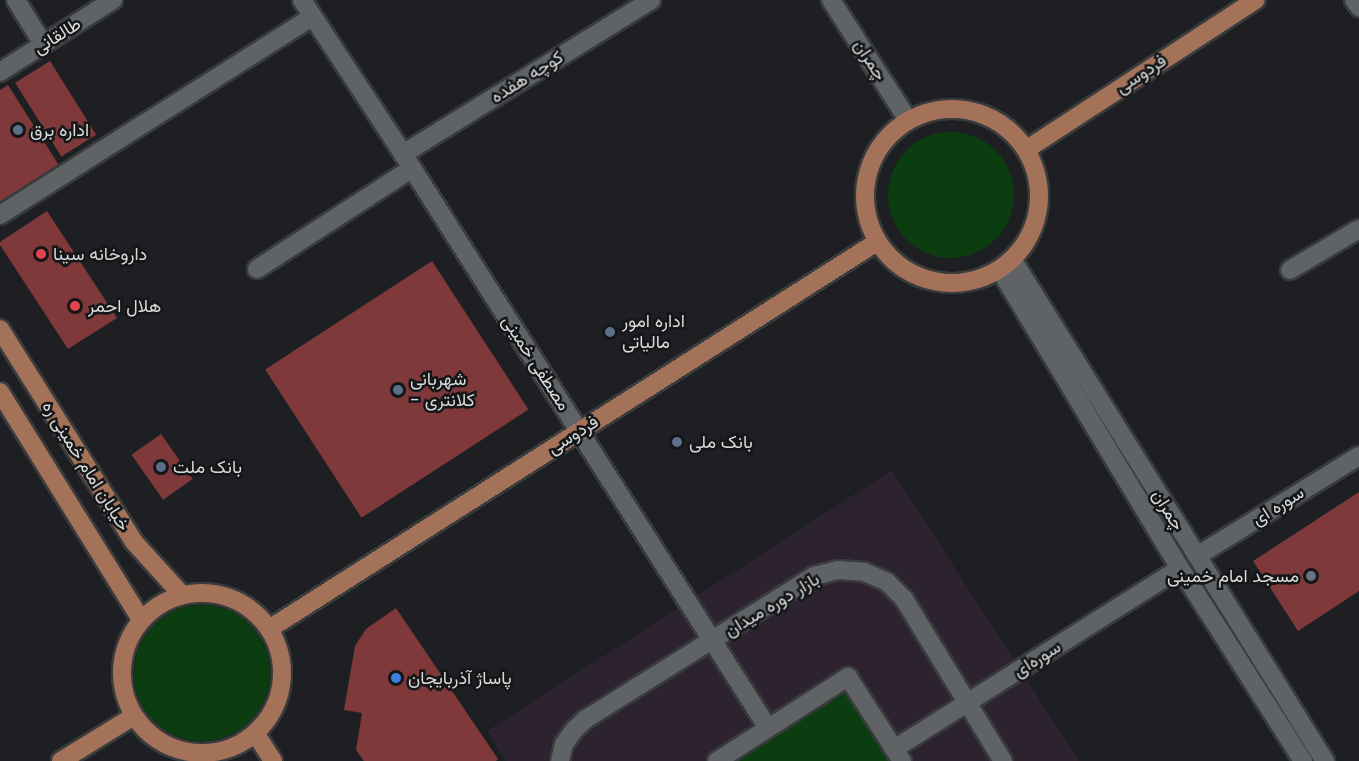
<!DOCTYPE html>
<html>
<head>
<meta charset="utf-8">
<style>
	body { margin:0 }
	#map { position:relative; width:1359px; height:761px; overflow:hidden; background:#1d1f22; font-family:Poppins,Vazirmatn,sans-serif }
	div>[style] { position:absolute }
	.commercial>* { inset:0; background:#2c2230 }
	.green>* { inset:0; background:#0b3d10 }
	.round { border-radius:50% }
	.building>* { inset:0; background:#7f393a; transform-origin:0 0 }
	.roads { filter:drop-shadow(2px 0 #393b3d) drop-shadow(-2px 0 #393b3d) drop-shadow(0 2px #393b3d) drop-shadow(0 -2px #393b3d) }
	.minor>* { height:18px; margin:-9px; padding:0 9px; transform-origin:9px; border-radius:9px; background:#606366 }
	.major>* { height:18px; margin:-9px; padding:0 9px; transform-origin:9px; border-radius:9px; background:#a37259 }
	.major>.ring { margin:-9px; padding:0; box-sizing:content-box; background:none; border:18px solid #a37259; border-radius:50% }
	.dots>* { width:16px; height:16px; translate:-50% -50%; box-sizing:border-box; border:3px solid #141618; border-radius:50% }
	span { translate:-50% -50%; white-space:nowrap; text-align:center; line-height:1.15; -webkit-text-stroke:5px #141618; paint-order:stroke }
	.street-label { font-size:18px; color:#d7d9da }
	.poi-label { font-size:18px; color:#d7d9da }
	.left { translate:0 -50%; text-align:left }
	.right { translate:-100% -50%; text-align:right }
</style>
</head>
<body>
<div id="map">
	<div class="commercial">
		<div style="clip-path:polygon(892px 470px,1079px 761px,506px 761px,487px 731px)"></div>
	</div>
	<div class="green">
		<div class="round" style="left:888px;top:132px;width:126px;height:126px"></div>
		<div class="round" style="left:134px;top:605px;width:136px;height:136px"></div>
		<div style="clip-path:polygon(848px 677px,902px 761px,717px 761px)"></div>
	</div>
	<div class="building">
		<div style="left:50px;top:61px;width:87px;height:41px;rotate:58deg"></div>
		<div style="clip-path:polygon(8px 85px,62px 170px,0 210px,0 90px)"></div>
		<div style="clip-path:polygon(47px 211px,117px 318px,68px 349px,0 245px,0 242px)"></div>
		<div style="left:432px;top:261px;width:177px;height:199px;rotate:57deg"></div>
		<div style="left:161px;top:434px;width:55px;height:36px;rotate:55deg"></div>
		<div style="clip-path:polygon(1359px 492px,1359px 591px,1298px 631px,1253px 561px)"></div>
		<div style="clip-path:polygon(396px 608px,498px 759px,496px 761px,364px 761px,356px 750px,362px 713px,344px 710px,355px 646px,366px 629px)"></div>
	</div>
	<div class="roads">
		<div class="minor">
			<div style="left:16px;top:0;width:52px;rotate:58.5deg"></div>
			<div style="left:302px;top:0;width:184px;rotate:56.7deg"></div>
			<div style="left:403px;top:154px;width:680px;rotate:57.55deg"></div>
			<div style="left:831px;top:0;width:143px;rotate:57.3deg"></div>
			<div style="left:1354px;top:0;width:9px;rotate:54deg"></div>
			<div style="left:0;top:72px;width:134px;rotate:-32.5deg"></div>
			<div style="left:403px;top:154px;width:292px;rotate:-31.8deg"></div>
			<div style="left:0;top:215px;width:370px;rotate:-32.4deg"></div>
			<div style="left:1012px;top:259px;width:592px;rotate:58.06deg"></div>
			<div style="left:257px;top:269px;width:184px;rotate:-33deg"></div>
			<div style="left:1000px;top:270px;width:348px;rotate:58.9deg"></div>
			<div style="left:1180px;top:568px;width:229px;rotate:57.5deg"></div>
			<div style="left:1290px;top:270px;width:80px;rotate:-30.7deg"></div>
			<div style="left:1197px;top:556px;width:190px;rotate:-31.7deg"></div>
			<div style="left:894px;top:749px;width:338px;rotate:-32.3deg"></div>
			<div style="left:560px;top:761px;width:17px;rotate:-77deg"></div>
			<div style="left:564px;top:744px;width:17px;rotate:-54deg"></div>
			<div style="left:574px;top:730px;width:16px;rotate:-43deg"></div>
			<div style="left:586px;top:719px;width:269px;rotate:-32.1deg"></div>
			<div style="left:814px;top:576px;width:25px;rotate:-14deg"></div>
			<div style="left:838px;top:570px;width:26px;rotate:4deg"></div>
			<div style="left:864px;top:572px;width:25px;rotate:23deg"></div>
			<div style="left:887px;top:582px;width:24px;rotate:45deg"></div>
			<div style="left:904px;top:599px;width:190px;rotate:58.6deg"></div>
			<div style="left:717px;top:761px;width:156px;rotate:-32.7deg"></div>
			<div style="left:848px;top:677px;width:100px;rotate:57.3deg"></div>
		</div>
		<div class="major">
			<div class="ring" style="left:865px;top:109px;width:156px;height:156px"></div>
			<div style="left:1027px;top:149px;width:273px;rotate:-33.1deg"></div>
			<div style="left:0;top:329px;width:252px;rotate:57.8deg"></div>
			<div style="left:134px;top:542px;width:72px;rotate:47.8deg"></div>
			<div style="left:0;top:392px;width:267px;rotate:58.2deg"></div>
			<div class="ring" style="left:122px;top:593px;width:142px;height:142px"></div>
			<div style="left:269px;top:629px;width:721px;rotate:-32.48deg"></div>
			<div style="left:255px;top:733px;width:33px;rotate:57deg"></div>
			<div style="left:61px;top:761px;width:86px;rotate:-31.7deg"></div>
		</div>
	</div>
	<div class="dots">
		<div style="left:18px;top:130px;background:#5c6f8a"></div>
		<div style="left:41px;top:254px;background:#e0444e"></div>
		<div style="left:75px;top:306px;background:#e0444e"></div>
		<div style="left:610px;top:332px;background:#5c6f8a"></div>
		<div style="left:398px;top:390px;background:#5c6f8a"></div>
		<div style="left:677px;top:442px;background:#5c6f8a"></div>
		<div style="left:161px;top:467px;background:#5c6f8a"></div>
		<div style="left:1311px;top:576px;background:#6b7280"></div>
		<div style="left:396px;top:678px;background:#3f7fe0"></div>
	</div>
	<div class="street-label">
		<span style="left:57px;top:36px;rotate:-32deg">طالقانی</span>
		<span style="left:870px;top:60px;rotate:57deg">چمران</span>
		<span style="left:1141px;top:74px;rotate:-33deg">فردوسی</span>
		<span style="left:527px;top:77px;rotate:-32deg">کوچه هفده</span>
		<span style="left:536px;top:363px;rotate:57deg">مصطفی خمینی</span>
		<span style="left:573px;top:435px;rotate:-32deg">فردوسی</span>
		<span style="left:86px;top:466px;rotate:58deg">خیابان امام خمینی ره</span>
		<span style="left:1278px;top:506px;rotate:-32deg">سوره ای</span>
		<span style="left:1168px;top:510px;rotate:58deg">چمران</span>
		<span style="left:772px;top:605px;rotate:-31deg">بازار دوره میدان</span>
		<span style="left:1037px;top:659px;rotate:-32deg">سوره‌ای</span>
	</div>
	<div class="poi-label">
		<span class="left" style="left:30px;top:130px">اداره برق</span>
		<span class="left" style="left:53px;top:254px">داروخانه سینا</span>
		<span class="left" style="left:88px;top:306px">هلال احمر</span>
		<span class="left" style="left:622px;top:332px">اداره امور<br>مالیاتی</span>
		<span class="left" style="left:410px;top:390px">شهربانی<br>- کلانتری</span>
		<span class="left" style="left:689px;top:442px">بانک ملی</span>
		<span class="left" style="left:173px;top:467px">بانک ملت</span>
		<span class="right" style="left:1299px;top:576px">مسجد امام خمینی</span>
		<span class="left" style="left:408px;top:678px">پاساژ آذربایجان</span>
	</div>
</div>
</body>
</html>
